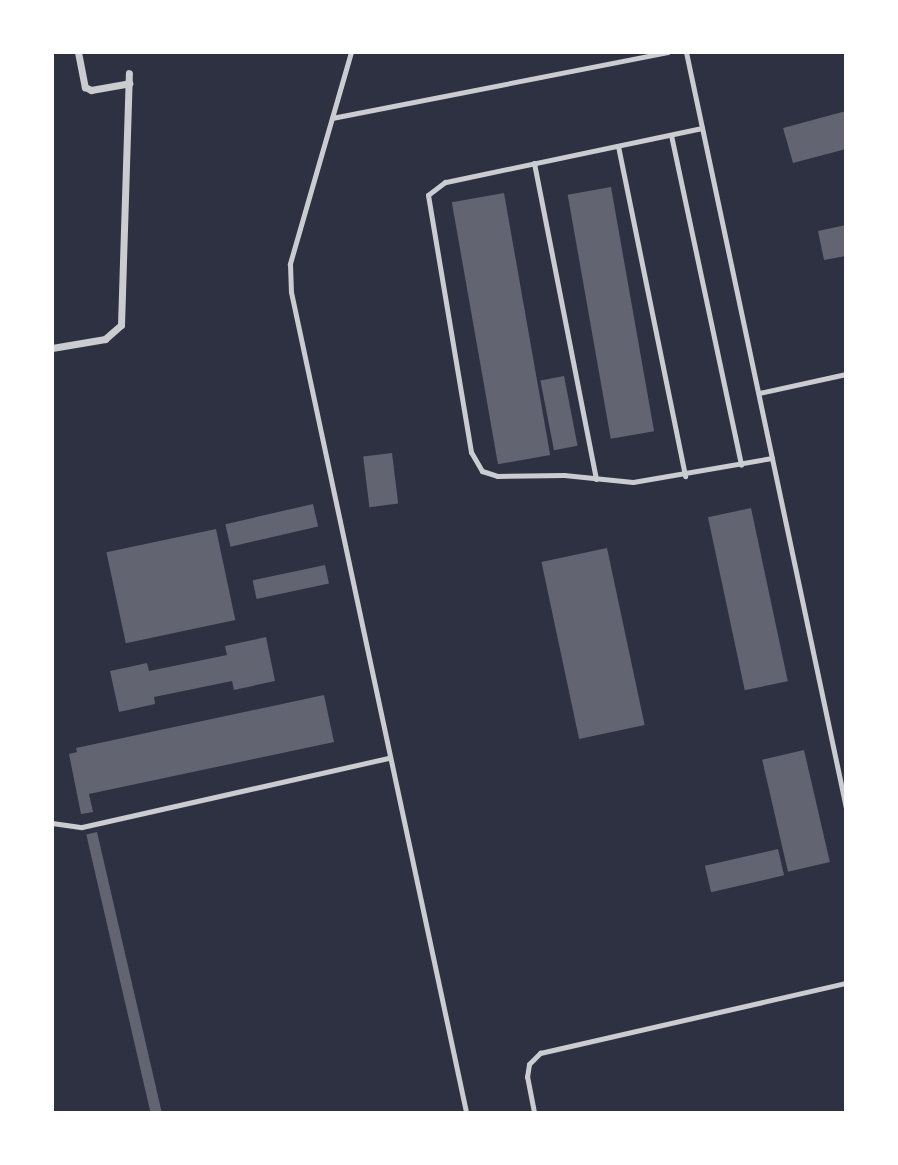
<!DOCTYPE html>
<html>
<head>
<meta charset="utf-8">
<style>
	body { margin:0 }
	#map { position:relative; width:898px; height:1165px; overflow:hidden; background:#2d3142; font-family:Helvetica,sans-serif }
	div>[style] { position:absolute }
	.building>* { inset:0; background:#626471; transform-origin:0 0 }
	.service>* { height:5px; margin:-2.5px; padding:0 2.5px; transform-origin:2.5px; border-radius:2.5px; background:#caccd0 }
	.minor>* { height:7px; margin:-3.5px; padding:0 3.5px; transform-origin:3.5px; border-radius:3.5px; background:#caccd0 }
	span { translate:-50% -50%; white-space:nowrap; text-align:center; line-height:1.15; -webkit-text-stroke:7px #fff; paint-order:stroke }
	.frame { position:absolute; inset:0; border:54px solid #fff; pointer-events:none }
</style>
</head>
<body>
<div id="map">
	<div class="building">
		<div style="clip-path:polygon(846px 111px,846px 149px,793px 163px,783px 128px)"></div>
		<div style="left:611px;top:187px;width:248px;height:44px;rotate:80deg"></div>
		<div style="left:504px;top:193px;width:266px;height:53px;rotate:80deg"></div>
		<div style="clip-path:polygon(846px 225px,846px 256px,824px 260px,818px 231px)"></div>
		<div style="left:564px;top:376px;width:71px;height:24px;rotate:79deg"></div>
		<div style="left:392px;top:453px;width:51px;height:29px;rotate:83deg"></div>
		<div style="left:313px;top:504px;width:23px;height:90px;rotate:77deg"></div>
		<div style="left:751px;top:508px;width:177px;height:44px;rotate:78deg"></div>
		<div style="left:216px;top:529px;width:93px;height:112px;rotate:78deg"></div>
		<div style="left:607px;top:548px;width:181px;height:67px;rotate:78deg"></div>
		<div style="left:325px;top:565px;width:19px;height:74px;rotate:78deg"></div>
		<div style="clip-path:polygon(266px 637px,275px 681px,234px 690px,232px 681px,154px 697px,155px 704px,119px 712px,110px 671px,147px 663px,149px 671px,227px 655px,225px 646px)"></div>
		<div style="clip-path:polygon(324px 695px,334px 742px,89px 794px,93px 812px,81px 814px,69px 754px,77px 752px,76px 748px)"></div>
		<div style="left:804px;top:750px;width:115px;height:43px;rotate:77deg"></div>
		<div style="left:97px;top:832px;width:287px;height:11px;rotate:77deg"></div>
		<div style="left:778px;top:849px;width:27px;height:75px;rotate:77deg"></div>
	</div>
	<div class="service">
		<div style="left:351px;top:52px;width:221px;rotate:106.1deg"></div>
		<div style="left:290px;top:264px;width:28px;rotate:88deg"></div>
		<div style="left:291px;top:292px;width:838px;rotate:77.95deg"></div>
		<div style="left:686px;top:52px;width:773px;rotate:78.05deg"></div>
		<div style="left:332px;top:118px;width:342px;rotate:-11.1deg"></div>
		<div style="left:702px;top:128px;width:263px;rotate:168.1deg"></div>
		<div style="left:445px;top:182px;width:21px;rotate:143deg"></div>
		<div style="left:428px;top:195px;width:261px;rotate:80.5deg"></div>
		<div style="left:471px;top:452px;width:22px;rotate:60deg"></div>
		<div style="left:482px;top:471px;width:16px;rotate:18deg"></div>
		<div style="left:497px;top:476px;width:67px;rotate:-0.9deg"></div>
		<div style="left:564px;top:475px;width:69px;rotate:5.8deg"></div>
		<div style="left:633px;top:482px;width:141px;rotate:-9.8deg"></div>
		<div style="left:671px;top:135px;width:337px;rotate:78deg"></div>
		<div style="left:618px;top:146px;width:337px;rotate:78.5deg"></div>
		<div style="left:534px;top:163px;width:322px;rotate:78.9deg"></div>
		<div style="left:759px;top:393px;width:89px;rotate:-12.3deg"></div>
		<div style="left:52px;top:823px;width:30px;rotate:8deg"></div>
		<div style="left:82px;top:827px;width:314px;rotate:-12.7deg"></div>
		<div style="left:534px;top:1112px;width:36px;rotate:-101deg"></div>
		<div style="left:527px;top:1077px;width:13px;rotate:-81deg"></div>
		<div style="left:529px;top:1064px;width:16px;rotate:-45deg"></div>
		<div style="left:540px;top:1053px;width:314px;rotate:-12.9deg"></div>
	</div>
	<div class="minor">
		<div style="left:78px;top:52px;width:36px;rotate:79deg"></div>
		<div style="left:85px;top:87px;width:7px;rotate:27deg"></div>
		<div style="left:91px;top:90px;width:39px;rotate:-10deg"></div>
		<div style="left:52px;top:348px;width:54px;rotate:-9.6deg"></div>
		<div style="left:105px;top:339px;width:21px;rotate:-41deg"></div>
		<div style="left:121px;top:325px;width:252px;rotate:-88.2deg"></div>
	</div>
	<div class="frame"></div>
</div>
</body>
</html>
